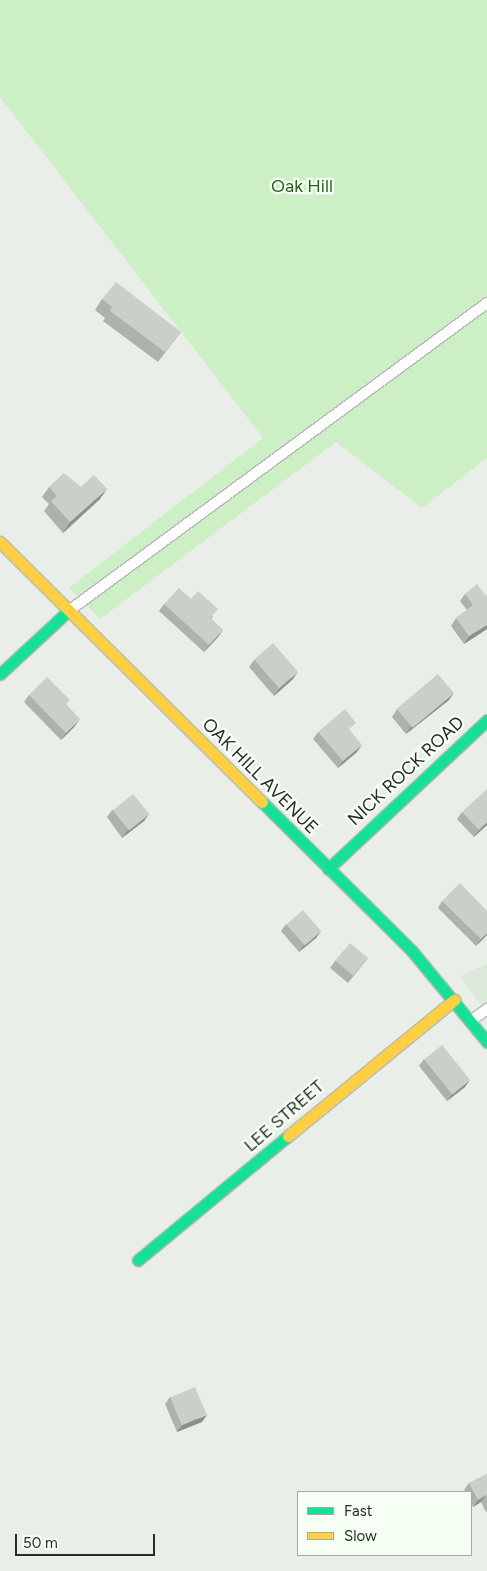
<!DOCTYPE html>
<html>
<head>
<meta charset="utf-8">
<style>
	body { margin:0 }
	#map { position:relative; width:487px; height:1571px; overflow:hidden; background:#e9efe8; font-family:Figtree,sans-serif }
	div>[style] { position:absolute }
	.built>* { inset:0; background:#dce8da }
	.green>* { inset:0; background:#ccefc5 }
	.roads { filter:drop-shadow(1px 0 #b8bcb6) drop-shadow(-1px 0 #b8bcb6) drop-shadow(0 1px #b8bcb6) drop-shadow(0 -1px #b8bcb6) }
	.lane>* { height:10px; margin:-5px; padding:0 5px; transform-origin:5px; border-radius:5px; background:#fcfdfc }
	.fast>* { height:11px; margin:-5.5px; padding:0 5.5px; transform-origin:5.5px; border-radius:5.5px; background:#16e098 }
	.slow>* { height:11px; margin:-5.5px; padding:0 5.5px; transform-origin:5.5px; border-radius:5.5px; background:#ffcf43 }
	.wall>* { inset:0; background:#aeb2ad }
	.shaded-wall>* { inset:0; background:#8d918d }
	.building>* { inset:0; background:#cacfc9; transform-origin:0 0 }
	span { translate:-50% -50%; white-space:nowrap; text-align:center; line-height:1.15; -webkit-text-stroke:4.5px #f6fff4; paint-order:stroke }
	.park-label { font-size:18px; color:#275e1b }
	.street-label { font-size:18px; color:#282c27 }
	.legend { position:absolute; left:297px; top:1491px; width:175px; height:65px; box-sizing:border-box; background:#f6fff4; border:1px solid #a4aba2; margin:0; padding:6px 9px; list-style:none; font-size:15px; color:#282c27 }
	.legend li { display:flex; align-items:center; gap:10px; height:25px }
	.legend b { width:25px; border:1px solid #a4aba2 }
	.scale { position:absolute; left:15px; top:1534px; width:140px; height:22px; box-sizing:border-box; border:2px solid #282c27; border-top:0; padding-left:6px; font-size:15px; line-height:18px; white-space:nowrap; color:#282c27; -webkit-text-stroke:4px #f6fff4; paint-order:stroke }
</style>
</head>
<body>
<div id="map">
	<div class="built">
		<div style="clip-path:polygon(487px 964px,487px 1013px,460px 976px)"></div>
	</div>
	<div class="green">
		<div style="clip-path:polygon(0 0,487px 0,487px 458px,422px 508px,336px 442px,100px 619px,69px 588px,263px 438px,0 97px)"></div>
	</div>
	<div class="roads">
		<div class="lane">
			<div style="left:70px;top:610px;width:518px;rotate:-36.36deg"></div>
			<div style="left:472px;top:1020px;width:19px;rotate:-36deg"></div>
		</div>
		<div class="fast">
			<div style="left:0;top:674px;width:91px;rotate:-42.8deg"></div>
			<div style="left:262px;top:802px;width:211px;rotate:44.8deg"></div>
			<div style="left:412px;top:951px;width:118px;rotate:50.5deg"></div>
			<div style="left:328px;top:869px;width:218px;rotate:-43.1deg"></div>
			<div style="left:138px;top:1260px;width:195px;rotate:-39.6deg"></div>
		</div>
		<div class="slow">
			<div style="left:0;top:542px;width:369px;rotate:44.8deg"></div>
			<div style="left:288px;top:1136px;width:215px;rotate:-39.3deg"></div>
		</div>
	</div>
	<div class="wall">
		<div style="clip-path:polygon(102px 299px,181px 332px,158px 362px,103px 321px,105px 318px,95px 310px)"></div>
		<div style="clip-path:polygon(49px 487px,81px 487px,100px 499px,63px 533px,44px 511px,49px 504px,42px 497px)"></div>
		<div style="clip-path:polygon(465px 594px,486px 596px,487px 595px,487px 629px,464px 644px,451px 626px,456px 618px,467px 610px,460px 601px)"></div>
		<div style="clip-path:polygon(191px 599px,213px 616px,211px 619px,223px 630px,218px 637px,204px 652px,159px 611px,164px 604px)"></div>
		<div style="clip-path:polygon(254px 660px,293px 679px,274px 696px,249px 667px)"></div>
		<div style="clip-path:polygon(29px 695px,66px 705px,75px 726px,61px 740px,24px 702px)"></div>
		<div style="clip-path:polygon(449px 700px,406px 734px,392px 717px,397px 709px)"></div>
		<div style="clip-path:polygon(350px 731px,357px 752px,338px 768px,313px 739px,318px 732px)"></div>
		<div style="clip-path:polygon(112px 810px,149px 814px,144px 821px,122px 838px,107px 817px)"></div>
		<div style="clip-path:polygon(462px 812px,487px 825px,474px 837px,457px 819px)"></div>
		<div style="clip-path:polygon(442px 901px,487px 935px,476px 946px,438px 908px)"></div>
		<div style="clip-path:polygon(286px 924px,321px 931px,316px 938px,299px 952px,281px 931px)"></div>
		<div style="clip-path:polygon(368px 958px,348px 983px,330px 968px,335px 961px)"></div>
		<div style="clip-path:polygon(424px 1059px,465px 1087px,447px 1101px,419px 1066px)"></div>
		<div style="clip-path:polygon(170px 1397px,202px 1422px,177px 1432px,165px 1404px)"></div>
		<div style="clip-path:polygon(487px 1474px,487px 1511px,486px 1512px,481px 1502px,473px 1507px,471px 1502px,471px 1492px,466px 1492px,464px 1490px,469px 1483px)"></div>
	</div>
	<div class="shaded-wall">
		<div style="clip-path:polygon(107px 489px,100px 499px,63px 533px,70px 522px)"></div>
		<div style="clip-path:polygon(487px 625px,487px 629px,464px 644px,469px 636px)"></div>
		<div style="clip-path:polygon(223px 630px,218px 637px,204px 652px,209px 645px)"></div>
		<div style="clip-path:polygon(298px 672px,293px 679px,274px 696px,279px 689px)"></div>
		<div style="clip-path:polygon(454px 693px,449px 700px,406px 734px,411px 727px)"></div>
		<div style="clip-path:polygon(80px 719px,75px 726px,61px 740px,66px 733px)"></div>
		<div style="clip-path:polygon(362px 745px,357px 752px,338px 768px,343px 761px)"></div>
		<div style="clip-path:polygon(149px 814px,144px 821px,122px 838px,127px 831px)"></div>
		<div style="clip-path:polygon(487px 822px,487px 825px,474px 837px,479px 830px)"></div>
		<div style="clip-path:polygon(321px 931px,316px 938px,299px 952px,304px 945px)"></div>
		<div style="clip-path:polygon(487px 933px,487px 935px,476px 946px,481px 939px)"></div>
		<div style="clip-path:polygon(470px 1080px,465px 1087px,447px 1101px,452px 1094px)"></div>
		<div style="clip-path:polygon(207px 1415px,202px 1422px,177px 1432px,182px 1425px)"></div>
		<div style="clip-path:polygon(486px 1495px,481px 1502px,473px 1507px,478px 1500px)"></div>
	</div>
	<div class="building">
		<div style="clip-path:polygon(116px 282px,181px 332px,165px 352px,110px 311px,112px 307px,102px 299px)"></div>
		<div style="clip-path:polygon(64px 473px,81px 487px,94px 475px,107px 489px,70px 522px,51px 501px,57px 496px,49px 487px)"></div>
		<div style="clip-path:polygon(477px 584px,486px 596px,487px 595px,487px 625px,469px 636px,456px 618px,473px 605px,465px 594px)"></div>
		<div style="clip-path:polygon(179px 588px,191px 599px,198px 591px,218px 609px,210px 618px,223px 630px,209px 645px,164px 604px)"></div>
		<div style="left:273px;top:643px;width:38px;height:25px;rotate:49deg"></div>
		<div style="left:438px;top:674px;width:25px;height:54px;rotate:50deg"></div>
		<div style="clip-path:polygon(47px 677px,70px 700px,66px 704px,80px 719px,66px 733px,29px 695px)"></div>
		<div style="clip-path:polygon(345px 709px,356px 723px,349px 729px,362px 745px,343px 761px,318px 732px)"></div>
		<div style="clip-path:polygon(487px 789px,487px 822px,479px 830px,462px 812px)"></div>
		<div style="left:133px;top:794px;width:26px;height:26px;rotate:51deg"></div>
		<div style="clip-path:polygon(460px 883px,487px 911px,487px 933px,481px 939px,442px 901px)"></div>
		<div style="left:303px;top:910px;width:28px;height:22px;rotate:49deg"></div>
		<div style="left:350px;top:943px;width:23px;height:23px;rotate:40deg"></div>
		<div style="left:442px;top:1045px;width:45px;height:23px;rotate:51deg"></div>
		<div style="left:195px;top:1387px;width:30px;height:27px;rotate:67deg"></div>
		<div style="clip-path:polygon(487px 1474px,487px 1497px,486px 1495px,478px 1500px,469px 1483px)"></div>
	</div>
	<div class="park-label">
		<span style="left:302px;top:186px">Oak Hill</span>
	</div>
	<div class="street-label">
		<span style="left:406px;top:771px;rotate:-43deg">NICK ROCK ROAD</span>
		<span style="left:260px;top:776px;rotate:45deg">OAK HILL AVENUE</span>
		<span style="left:284px;top:1116px;rotate:-41deg">LEE STREET</span>
	</div>
	<ul class="legend">
	<li><b style="height:6px;background:#16e098"></b>Fast</li>
	<li><b style="height:6px;background:#ffcf43"></b>Slow</li>
	</ul>
	<div class="scale">50 m</div>
</div>
</body>
</html>
